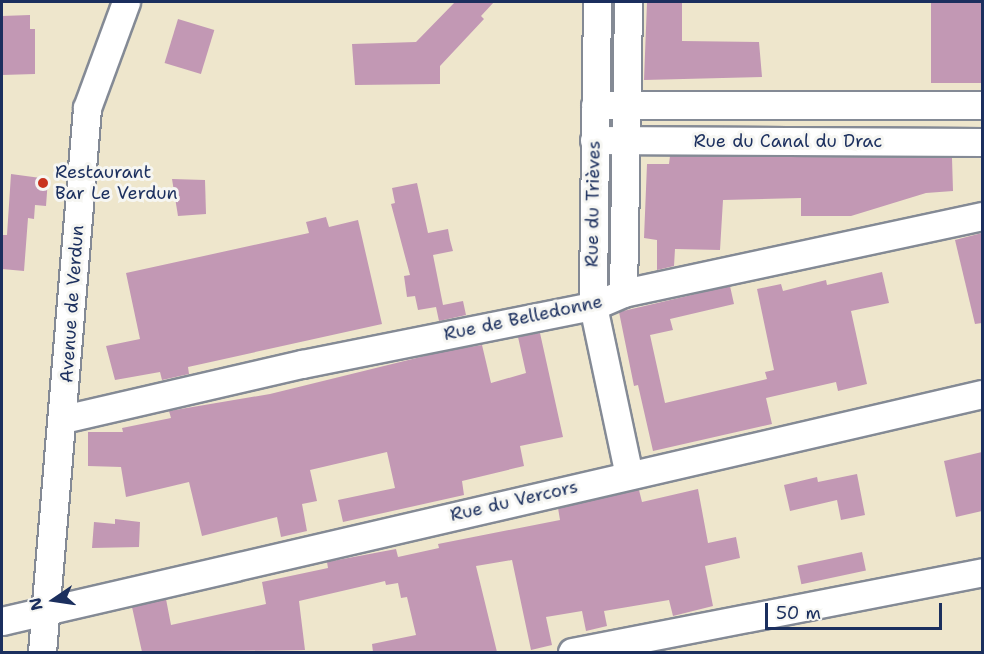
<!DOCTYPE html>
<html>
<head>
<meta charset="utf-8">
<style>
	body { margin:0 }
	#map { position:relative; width:984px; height:654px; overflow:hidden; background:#eee6cc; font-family:"Shantell Sans",sans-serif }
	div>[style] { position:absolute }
	.building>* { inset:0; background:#c298b4; transform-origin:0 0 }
	.roads { filter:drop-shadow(2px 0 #848a95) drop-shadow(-2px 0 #848a95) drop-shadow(0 2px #848a95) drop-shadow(0 -2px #848a95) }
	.street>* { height:27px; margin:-13.5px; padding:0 13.5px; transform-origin:13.5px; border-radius:13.5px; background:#fff }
	.dots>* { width:16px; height:16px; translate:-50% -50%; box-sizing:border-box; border:3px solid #f6f6f2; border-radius:50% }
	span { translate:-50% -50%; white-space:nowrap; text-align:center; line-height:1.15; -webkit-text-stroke:6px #f6f6f2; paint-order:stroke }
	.street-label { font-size:18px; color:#1b2f5e }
	.poi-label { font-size:18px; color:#1b2f5e }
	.left { translate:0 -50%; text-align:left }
	.frame { position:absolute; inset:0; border:3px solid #1b2f5e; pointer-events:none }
	.north { position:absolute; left:24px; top:570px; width:60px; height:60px; -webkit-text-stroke:4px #f6f6f2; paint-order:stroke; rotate:257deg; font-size:16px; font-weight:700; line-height:24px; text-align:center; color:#1b2f5e }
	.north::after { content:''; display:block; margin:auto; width:21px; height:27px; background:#1b2f5e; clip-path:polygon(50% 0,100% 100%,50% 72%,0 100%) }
	.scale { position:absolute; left:765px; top:603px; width:177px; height:27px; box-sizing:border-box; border:3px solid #1b2f5e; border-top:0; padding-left:8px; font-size:18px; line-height:21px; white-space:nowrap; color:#1b2f5e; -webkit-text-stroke:4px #f6f6f2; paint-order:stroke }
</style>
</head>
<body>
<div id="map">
	<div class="building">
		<div style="clip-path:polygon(455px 2px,494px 2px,481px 16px,484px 19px,440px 66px,440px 84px,355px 85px,352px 44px,416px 42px)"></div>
		<div style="clip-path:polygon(647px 2px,682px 2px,682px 41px,759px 42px,762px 77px,644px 80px)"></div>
		<div style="left:931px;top:2px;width:50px;height:81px"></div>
		<div style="clip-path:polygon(30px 15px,30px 29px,35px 29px,35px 74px,2px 75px,2px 16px)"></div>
		<div style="left:178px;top:19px;width:38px;height:46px;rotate:17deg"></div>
		<div style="clip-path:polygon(670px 156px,952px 158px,953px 191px,926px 193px,851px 216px,801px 216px,801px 198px,723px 200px,720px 250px,675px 249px,674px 266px,657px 270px,657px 240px,644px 238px,647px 164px,669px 164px)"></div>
		<div style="clip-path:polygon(11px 174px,48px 179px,46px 206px,35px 205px,34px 219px,28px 218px,24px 271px,2px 269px,2px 235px,7px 235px)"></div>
		<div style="clip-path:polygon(172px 179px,205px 180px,206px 214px,178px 216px)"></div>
		<div style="clip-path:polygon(417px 183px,428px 233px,448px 229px,450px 240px,453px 251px,433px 255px,443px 305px,463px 301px,466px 315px,439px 321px,436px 307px,418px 310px,415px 296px,407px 297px,404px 276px,410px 275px,391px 204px,395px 203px,392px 188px)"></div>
		<div style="clip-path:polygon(326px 217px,329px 227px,358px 220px,382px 324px,188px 367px,189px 374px,162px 380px,160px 372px,115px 380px,106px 346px,140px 339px,126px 273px,309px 233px,306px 222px)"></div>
		<div style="clip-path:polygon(982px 233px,982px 323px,975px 324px,955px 240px)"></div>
		<div style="clip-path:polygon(882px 272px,889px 303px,851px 311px,867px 384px,838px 391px,836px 382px,766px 398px,772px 424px,653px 451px,638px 385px,634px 386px,619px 312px,730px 286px,734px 304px,670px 319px,673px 330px,650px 335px,665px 403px,767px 379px,765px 372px,774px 370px,757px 289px,781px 284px,783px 291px,826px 280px,827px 285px)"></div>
		<div style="clip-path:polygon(540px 333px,563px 437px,520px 446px,524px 466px,462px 481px,464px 495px,343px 522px,338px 500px,395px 488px,387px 452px,310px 470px,317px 501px,302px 504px,307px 531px,281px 537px,277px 517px,202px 536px,189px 482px,126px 497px,121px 467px,88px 466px,88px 432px,123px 432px,122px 428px,171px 418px,169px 411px,270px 394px,445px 351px,482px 345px,491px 383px,526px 373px,518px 337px)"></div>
		<div style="clip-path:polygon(982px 452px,982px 511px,956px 517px,944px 461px)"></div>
		<div style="clip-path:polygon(857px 474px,865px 515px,841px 520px,837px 500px,790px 511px,784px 485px,817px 477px,818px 482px)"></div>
		<div style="clip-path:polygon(698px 489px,708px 543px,736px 537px,740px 558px,705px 566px,713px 606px,673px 616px,669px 600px,604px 611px,607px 626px,586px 631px,582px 611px,546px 617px,552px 645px,531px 650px,512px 560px,476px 566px,497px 652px,373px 652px,372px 644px,416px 635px,407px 597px,401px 598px,398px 583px,386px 585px,385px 581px,299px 601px,305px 650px,142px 652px,132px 607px,166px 599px,171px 625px,266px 604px,262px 582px,328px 568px,327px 562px,396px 549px,398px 557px,439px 548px,438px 544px,560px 520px,558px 508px,639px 490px,642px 502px)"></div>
		<div style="clip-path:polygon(115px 519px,140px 522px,139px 547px,92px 548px,94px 522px,115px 524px)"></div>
		<div style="left:862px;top:552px;width:19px;height:66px;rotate:78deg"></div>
	</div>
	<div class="roads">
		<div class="street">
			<div style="left:597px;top:2px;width:304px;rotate:90.8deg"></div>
			<div style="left:593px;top:306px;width:173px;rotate:78deg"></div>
			<div style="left:595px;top:105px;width:387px"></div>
			<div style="left:594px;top:140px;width:388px;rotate:0.3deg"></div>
			<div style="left:623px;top:293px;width:291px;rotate:-89deg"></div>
			<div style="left:63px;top:419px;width:245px;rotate:-13deg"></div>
			<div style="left:302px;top:364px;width:297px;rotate:-11.3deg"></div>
			<div style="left:593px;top:306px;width:33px;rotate:-23deg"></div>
			<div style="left:623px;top:293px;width:367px;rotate:-12.1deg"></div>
			<div style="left:2px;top:621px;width:1006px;rotate:-13.04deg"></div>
			<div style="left:42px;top:652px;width:546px;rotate:-85.27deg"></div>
			<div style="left:87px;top:108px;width:113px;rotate:-69.8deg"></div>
			<div style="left:572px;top:652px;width:418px;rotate:-11deg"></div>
		</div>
	</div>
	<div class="dots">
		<div style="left:43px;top:183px;background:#c8321e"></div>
	</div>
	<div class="street-label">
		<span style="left:788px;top:141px">Rue du Canal du Drac</span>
		<span style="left:593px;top:204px;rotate:-89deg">Rue du Trièves</span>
		<span style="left:72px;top:304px;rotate:-86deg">Avenue de Verdun</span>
		<span style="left:523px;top:318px;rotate:-12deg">Rue de Belledonne</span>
		<span style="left:514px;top:501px;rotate:-13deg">Rue du Vercors</span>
	</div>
	<div class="poi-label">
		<span class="left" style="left:55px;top:183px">Restaurant<br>Bar Le Verdun</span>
	</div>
	<div class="frame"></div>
	<div class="north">N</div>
	<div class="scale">50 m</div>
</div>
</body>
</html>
